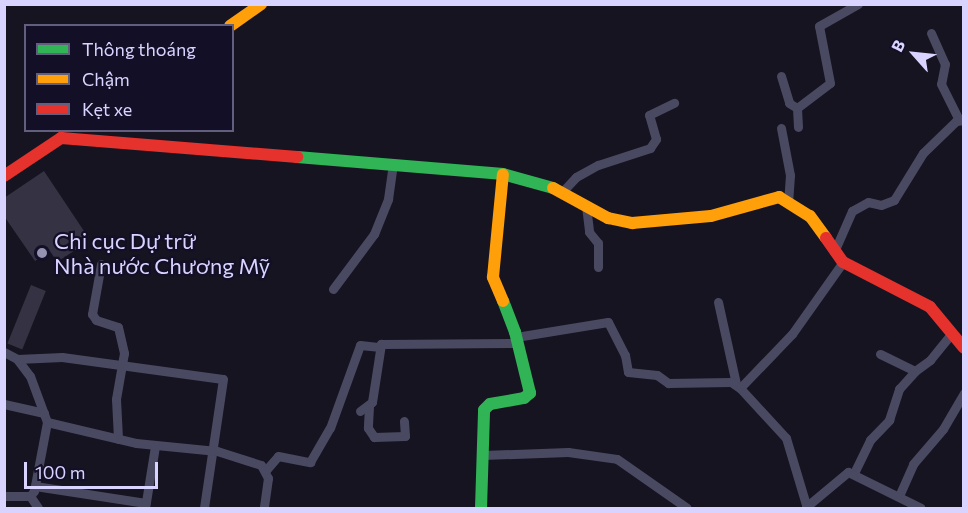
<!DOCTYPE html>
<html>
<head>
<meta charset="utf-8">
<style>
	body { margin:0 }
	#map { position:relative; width:968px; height:513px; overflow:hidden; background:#161421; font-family:Commissioner,sans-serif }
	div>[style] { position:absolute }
	.building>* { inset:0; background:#343243; transform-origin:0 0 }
	.street>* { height:9px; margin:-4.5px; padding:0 4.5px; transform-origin:4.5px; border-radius:4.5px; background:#4a4962 }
	.fast>* { height:12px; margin:-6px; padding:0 6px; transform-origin:6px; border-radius:6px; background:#30b455 }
	.slow>* { height:12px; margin:-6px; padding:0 6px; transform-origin:6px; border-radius:6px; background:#ff9f0a }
	.jam>* { height:12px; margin:-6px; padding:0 6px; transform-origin:6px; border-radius:6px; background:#e5322d }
	.dots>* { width:16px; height:16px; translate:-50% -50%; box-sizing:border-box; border:3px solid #130f26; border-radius:50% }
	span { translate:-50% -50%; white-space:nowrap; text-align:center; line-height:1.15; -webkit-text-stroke:4.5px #130f26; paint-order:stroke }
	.poi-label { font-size:22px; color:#d9d4ff }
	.left { translate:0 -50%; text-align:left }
	.frame { position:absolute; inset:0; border:6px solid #d9d4ff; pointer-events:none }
	.legend { position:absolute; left:24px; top:24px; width:210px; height:108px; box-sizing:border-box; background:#130f26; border:2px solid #625e7d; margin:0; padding:8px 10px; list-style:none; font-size:18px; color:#d9d4ff }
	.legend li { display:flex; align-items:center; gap:12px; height:30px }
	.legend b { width:30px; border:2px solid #625e7d }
	.north { position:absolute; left:884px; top:24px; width:60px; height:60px; -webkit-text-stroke:4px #130f26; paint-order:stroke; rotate:297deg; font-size:16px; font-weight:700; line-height:24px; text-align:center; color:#d9d4ff }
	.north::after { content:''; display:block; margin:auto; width:21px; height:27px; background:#d9d4ff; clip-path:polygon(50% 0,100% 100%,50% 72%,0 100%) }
	.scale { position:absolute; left:24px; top:462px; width:134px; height:27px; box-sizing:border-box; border:3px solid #d9d4ff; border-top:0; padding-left:8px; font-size:18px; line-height:21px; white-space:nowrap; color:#d9d4ff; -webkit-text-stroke:4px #130f26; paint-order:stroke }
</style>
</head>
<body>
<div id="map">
	<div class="building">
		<div style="clip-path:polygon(44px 171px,86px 234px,73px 243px,77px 249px,57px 262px,50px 251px,35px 261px,4px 216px,4px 198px)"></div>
		<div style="left:31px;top:285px;width:16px;height:63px;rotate:22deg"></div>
	</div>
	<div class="street">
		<div style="left:931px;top:33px;width:34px;rotate:66deg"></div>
		<div style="left:945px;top:64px;width:20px;rotate:101deg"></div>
		<div style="left:941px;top:84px;width:40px;rotate:63.4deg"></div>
		<div style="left:781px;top:76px;width:28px;rotate:73deg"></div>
		<div style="left:789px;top:103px;width:9px;rotate:32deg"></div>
		<div style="left:798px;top:127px;width:19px;rotate:-93deg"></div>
		<div style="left:797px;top:108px;width:41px;rotate:-37.1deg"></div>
		<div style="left:830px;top:83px;width:58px;rotate:-100.9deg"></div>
		<div style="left:819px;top:26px;width:45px;rotate:-29.4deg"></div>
		<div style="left:781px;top:128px;width:48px;rotate:79.2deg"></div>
		<div style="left:790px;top:175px;width:26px;rotate:94deg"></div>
		<div style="left:563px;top:191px;width:19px;rotate:-47deg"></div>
		<div style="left:576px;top:177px;width:25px;rotate:-29deg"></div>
		<div style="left:598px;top:165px;width:55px;rotate:-18.1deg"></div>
		<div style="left:650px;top:148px;width:11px;rotate:-56deg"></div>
		<div style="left:656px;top:139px;width:25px;rotate:-106deg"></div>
		<div style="left:649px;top:115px;width:28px;rotate:-26deg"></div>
		<div style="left:586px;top:206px;width:26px;rotate:83deg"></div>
		<div style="left:589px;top:232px;width:14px;rotate:51deg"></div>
		<div style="left:598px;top:243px;width:24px;rotate:90deg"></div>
		<div style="left:834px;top:252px;width:45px;rotate:-66.3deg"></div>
		<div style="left:852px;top:211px;width:18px;rotate:-29deg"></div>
		<div style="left:868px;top:202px;width:13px;rotate:13deg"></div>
		<div style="left:881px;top:205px;width:14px;rotate:-21deg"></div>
		<div style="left:894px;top:200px;width:55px;rotate:-58.3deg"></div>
		<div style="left:923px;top:153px;width:46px;rotate:-44.1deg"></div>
		<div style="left:956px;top:121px;width:8px;rotate:-7deg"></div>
		<div style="left:101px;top:264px;width:51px;rotate:100.2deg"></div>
		<div style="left:92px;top:314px;width:7px;rotate:56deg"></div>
		<div style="left:96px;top:320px;width:23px;rotate:18deg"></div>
		<div style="left:118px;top:327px;width:27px;rotate:77deg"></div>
		<div style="left:124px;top:353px;width:47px;rotate:99.9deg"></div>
		<div style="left:116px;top:399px;width:40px;rotate:87.1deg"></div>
		<div style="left:333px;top:289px;width:69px;rotate:-53.3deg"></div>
		<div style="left:374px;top:234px;width:38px;rotate:-68deg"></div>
		<div style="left:388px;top:199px;width:34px;rotate:-82deg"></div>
		<div style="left:718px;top:302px;width:84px;rotate:77.6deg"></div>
		<div style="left:516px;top:337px;width:93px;rotate:-9.3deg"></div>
		<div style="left:608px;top:322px;width:37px;rotate:63deg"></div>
		<div style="left:625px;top:355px;width:17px;rotate:80deg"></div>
		<div style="left:628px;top:372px;width:29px;rotate:6deg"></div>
		<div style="left:657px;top:375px;width:14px;rotate:36deg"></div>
		<div style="left:668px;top:383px;width:63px;rotate:-0.9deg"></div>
		<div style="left:731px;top:382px;width:11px;rotate:34deg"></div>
		<div style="left:4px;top:352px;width:15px;rotate:28deg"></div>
		<div style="left:17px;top:359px;width:21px;rotate:53deg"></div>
		<div style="left:30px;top:376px;width:49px;rotate:69.7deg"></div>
		<div style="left:47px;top:422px;width:70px;rotate:100.7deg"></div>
		<div style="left:34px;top:491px;width:6px;rotate:129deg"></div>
		<div style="left:30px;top:496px;width:26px;rotate:180deg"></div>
		<div style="left:17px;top:359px;width:45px;rotate:-2.5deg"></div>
		<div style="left:62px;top:357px;width:162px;rotate:7.8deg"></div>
		<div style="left:223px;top:379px;width:130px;rotate:98.4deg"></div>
		<div style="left:915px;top:371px;width:19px;rotate:-36deg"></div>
		<div style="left:930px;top:360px;width:35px;rotate:-51deg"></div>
		<div style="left:4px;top:404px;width:41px;rotate:12.7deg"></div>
		<div style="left:369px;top:406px;width:22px;rotate:93deg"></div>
		<div style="left:368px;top:428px;width:11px;rotate:56deg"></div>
		<div style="left:374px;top:437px;width:31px;rotate:-2deg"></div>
		<div style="left:405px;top:436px;width:15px;rotate:-94deg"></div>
		<div style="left:360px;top:411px;width:15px;rotate:-37deg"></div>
		<div style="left:372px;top:402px;width:59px;rotate:-81.2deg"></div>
		<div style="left:381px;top:344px;width:137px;rotate:-0.4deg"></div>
		<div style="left:47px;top:422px;width:91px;rotate:13.3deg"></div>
		<div style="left:136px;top:443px;width:81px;rotate:5.6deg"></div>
		<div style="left:217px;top:451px;width:46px;rotate:17.7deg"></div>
		<div style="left:261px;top:465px;width:15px;rotate:62deg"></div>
		<div style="left:268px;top:478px;width:30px;rotate:98deg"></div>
		<div style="left:483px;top:455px;width:85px;rotate:-2deg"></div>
		<div style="left:568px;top:452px;width:49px;rotate:8.1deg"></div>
		<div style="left:617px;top:459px;width:85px;rotate:35deg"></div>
		<div style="left:266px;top:470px;width:18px;rotate:-49deg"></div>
		<div style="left:278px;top:456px;width:33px;rotate:11deg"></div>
		<div style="left:310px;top:462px;width:39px;rotate:-60deg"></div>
		<div style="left:330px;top:428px;width:88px;rotate:-70.1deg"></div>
		<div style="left:360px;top:345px;width:18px;rotate:6deg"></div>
		<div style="left:854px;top:473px;width:37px;rotate:-64deg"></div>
		<div style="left:870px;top:440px;width:28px;rotate:-46deg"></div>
		<div style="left:889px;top:420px;width:33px;rotate:-72deg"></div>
		<div style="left:899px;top:389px;width:24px;rotate:-48deg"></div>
		<div style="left:915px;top:371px;width:39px;rotate:-154deg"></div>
		<div style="left:35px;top:486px;width:112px;rotate:8.7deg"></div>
		<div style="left:30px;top:496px;width:14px;rotate:56deg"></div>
		<div style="left:899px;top:496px;width:35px;rotate:-66deg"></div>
		<div style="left:913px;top:464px;width:46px;rotate:-49.4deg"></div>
		<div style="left:943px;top:429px;width:42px;rotate:-59.7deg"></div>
		<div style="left:806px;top:507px;width:55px;rotate:-39.8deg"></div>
		<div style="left:848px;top:472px;width:81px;rotate:26.3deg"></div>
		<div style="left:145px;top:508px;width:63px;rotate:-80.8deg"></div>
		<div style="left:807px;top:508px;width:73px;rotate:-106.7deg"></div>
		<div style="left:786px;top:438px;width:68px;rotate:-132.6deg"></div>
		<div style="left:740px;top:388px;width:75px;rotate:-46.1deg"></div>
		<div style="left:792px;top:334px;width:88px;rotate:-54.7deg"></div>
	</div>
	<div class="fast">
		<div style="left:297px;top:157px;width:207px;rotate:4.7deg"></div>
		<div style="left:503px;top:174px;width:52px;rotate:15.6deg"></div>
		<div style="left:481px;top:508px;width:98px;rotate:-88.2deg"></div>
		<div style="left:484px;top:410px;width:8px;rotate:-45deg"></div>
		<div style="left:490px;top:404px;width:35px;rotate:-10deg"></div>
		<div style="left:524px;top:398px;width:8px;rotate:-40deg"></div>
		<div style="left:530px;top:393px;width:63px;rotate:-103.8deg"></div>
		<div style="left:515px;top:332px;width:33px;rotate:-111deg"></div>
	</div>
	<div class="slow">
		<div style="left:230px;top:26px;width:38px;rotate:-35deg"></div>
		<div style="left:553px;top:188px;width:63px;rotate:28.6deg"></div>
		<div style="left:608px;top:218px;width:25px;rotate:12deg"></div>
		<div style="left:632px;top:223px;width:79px;rotate:-5.1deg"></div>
		<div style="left:711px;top:216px;width:71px;rotate:-15.6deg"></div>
		<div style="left:779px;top:197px;width:36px;rotate:32deg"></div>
		<div style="left:810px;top:216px;width:27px;rotate:54deg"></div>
		<div style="left:503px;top:301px;width:26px;rotate:-113deg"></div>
		<div style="left:493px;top:277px;width:103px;rotate:-84.5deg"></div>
	</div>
	<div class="jam">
		<div style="left:4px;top:176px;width:69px;rotate:-33.7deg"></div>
		<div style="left:61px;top:138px;width:237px;rotate:4.6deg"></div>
		<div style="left:826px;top:238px;width:29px;rotate:55deg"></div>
		<div style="left:843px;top:262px;width:98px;rotate:27.3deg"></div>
		<div style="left:930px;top:307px;width:53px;rotate:50.3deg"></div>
	</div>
	<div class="dots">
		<div style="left:42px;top:253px;background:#9591b1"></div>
	</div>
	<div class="poi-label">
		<span class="left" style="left:54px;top:253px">Chi cục Dự trữ<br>Nhà nước Chương Mỹ</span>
	</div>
	<div class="frame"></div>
	<ul class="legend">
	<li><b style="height:8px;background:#30b455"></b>Thông thoáng</li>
	<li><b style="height:8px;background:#ff9f0a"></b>Chậm</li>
	<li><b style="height:8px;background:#e5322d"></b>Kẹt xe</li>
	</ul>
	<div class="north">B</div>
	<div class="scale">100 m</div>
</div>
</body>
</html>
